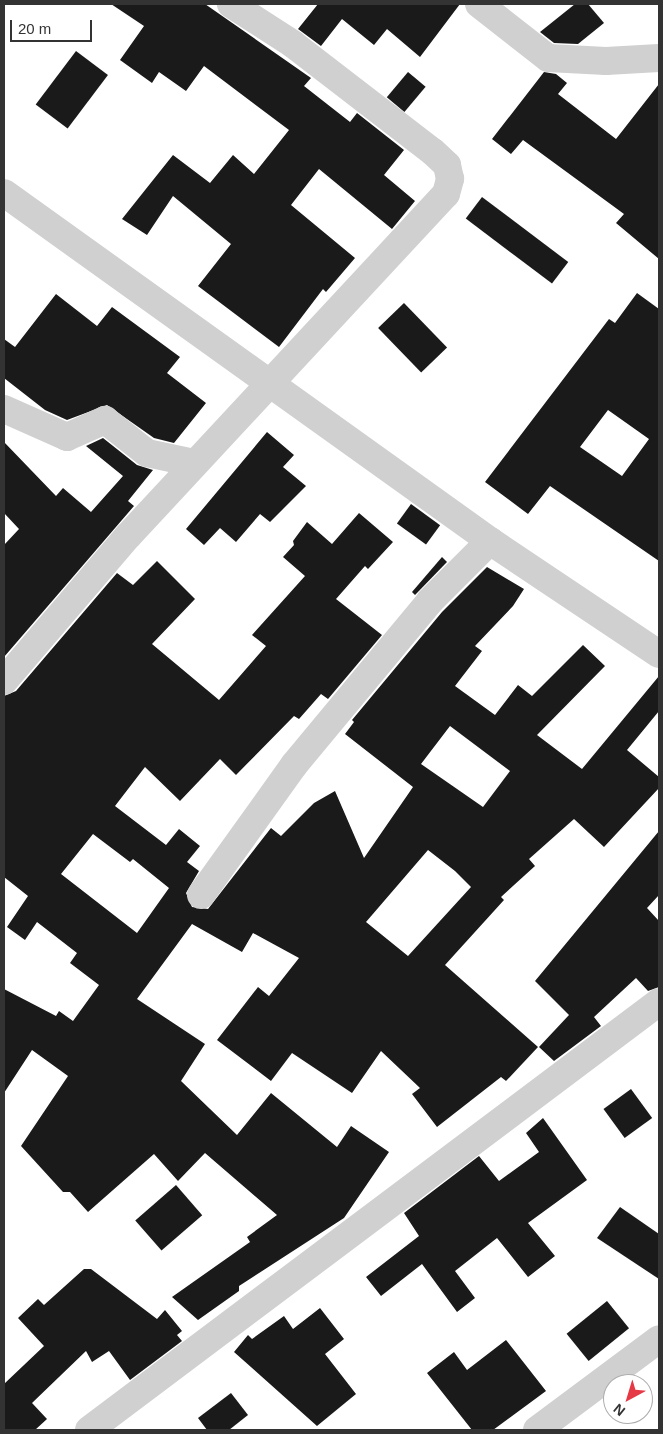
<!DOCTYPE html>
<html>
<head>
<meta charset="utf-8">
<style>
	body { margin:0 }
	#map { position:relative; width:663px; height:1434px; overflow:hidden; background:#fff; font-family:Arial,sans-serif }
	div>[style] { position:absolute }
	.building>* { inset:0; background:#1a1a1a; transform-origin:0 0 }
	.minor>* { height:28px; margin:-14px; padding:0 14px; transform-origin:14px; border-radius:14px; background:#d0d0d0 }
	span { translate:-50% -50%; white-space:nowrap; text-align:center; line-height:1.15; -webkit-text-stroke:5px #fff; paint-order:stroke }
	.frame { position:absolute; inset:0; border:5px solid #333; pointer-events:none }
	.north { position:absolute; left:603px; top:1374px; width:50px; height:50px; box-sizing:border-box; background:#fff; border:1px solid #adadad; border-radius:50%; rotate:219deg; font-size:14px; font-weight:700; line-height:20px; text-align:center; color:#333 }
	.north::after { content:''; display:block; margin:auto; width:18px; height:22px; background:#e63946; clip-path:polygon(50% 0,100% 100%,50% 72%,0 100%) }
	.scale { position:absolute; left:10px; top:20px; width:82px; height:22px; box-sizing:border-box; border:2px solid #333; border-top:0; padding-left:6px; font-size:15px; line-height:18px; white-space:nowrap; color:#333; -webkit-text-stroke:4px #fff; paint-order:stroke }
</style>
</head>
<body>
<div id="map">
	<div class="building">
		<div style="clip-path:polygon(111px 4px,205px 4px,311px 78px,304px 86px,350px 122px,357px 113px,404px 150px,384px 175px,415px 201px,392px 229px,319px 169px,291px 205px,355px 258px,326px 292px,323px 289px,279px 347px,198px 286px,231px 244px,173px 196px,147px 235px,122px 219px,173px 155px,210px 183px,233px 155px,254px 174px,289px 130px,204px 66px,186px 91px,159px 72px,152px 83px,120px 60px,144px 26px)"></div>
		<div style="clip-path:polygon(318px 4px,460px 4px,420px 57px,387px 29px,374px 45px,342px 19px,321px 46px,298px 29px)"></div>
		<div style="clip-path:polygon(575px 4px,588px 4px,604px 23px,578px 44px,554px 43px,540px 32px)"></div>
		<div style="left:76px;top:51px;width:40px;height:67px;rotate:37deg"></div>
		<div style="left:408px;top:72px;width:23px;height:33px;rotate:40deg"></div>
		<div style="clip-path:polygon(544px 72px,556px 74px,567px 83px,558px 94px,616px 139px,659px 84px,659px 259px,616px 223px,624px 214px,523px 140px,511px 154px,492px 139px)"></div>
		<div style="left:482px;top:197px;width:108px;height:27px;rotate:37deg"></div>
		<div style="clip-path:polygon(evenodd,637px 293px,659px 309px,659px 561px,550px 486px,528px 514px,485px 482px,609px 319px,615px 323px,637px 293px,608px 410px,649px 439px,622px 476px,580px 447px,608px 410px)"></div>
		<div style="clip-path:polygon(56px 294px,97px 326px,112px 307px,180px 357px,167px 373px,206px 403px,174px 443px,154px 438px,107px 405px,67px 420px,45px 410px,4px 378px,4px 339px,15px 347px)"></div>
		<div style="left:404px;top:303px;width:62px;height:36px;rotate:46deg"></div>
		<div style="clip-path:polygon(267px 432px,294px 455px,283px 467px,306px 486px,270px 522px,260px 514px,236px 542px,220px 528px,204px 545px,186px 529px)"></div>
		<div style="clip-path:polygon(103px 438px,137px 465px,153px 470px,128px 501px,134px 506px,4px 657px,4px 545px,19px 529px,4px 513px,4px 442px,56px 496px,63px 488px,91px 512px,123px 476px,86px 446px)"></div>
		<div style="left:411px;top:504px;width:36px;height:24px;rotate:36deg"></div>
		<div style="clip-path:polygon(evenodd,359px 513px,393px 542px,368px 569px,365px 566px,336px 599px,382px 635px,328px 699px,321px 694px,299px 719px,294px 716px,236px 775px,220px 759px,180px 801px,145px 767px,115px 806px,166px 845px,179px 829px,200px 846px,187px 862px,199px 871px,186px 893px,192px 907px,208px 909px,271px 828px,281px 836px,314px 803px,335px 791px,364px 858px,413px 787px,345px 734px,354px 722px,352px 720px,442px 612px,487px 567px,524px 589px,513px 606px,475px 646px,482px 651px,455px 686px,495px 715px,518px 685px,532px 696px,583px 645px,605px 666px,537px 735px,582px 769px,659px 676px,659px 711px,627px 750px,659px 777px,659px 788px,604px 847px,574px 819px,529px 859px,535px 866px,501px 897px,504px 900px,445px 965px,538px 1047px,506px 1081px,501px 1077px,437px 1127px,412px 1094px,420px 1088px,381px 1051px,352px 1093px,292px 1053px,271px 1081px,217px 1040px,258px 987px,269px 996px,299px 958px,253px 933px,242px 952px,192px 924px,137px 999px,205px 1044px,181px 1081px,237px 1135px,271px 1093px,337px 1147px,351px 1126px,389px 1152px,344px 1218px,239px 1286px,239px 1291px,198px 1320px,172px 1297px,250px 1242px,247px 1237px,277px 1215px,205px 1153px,178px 1181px,154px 1154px,88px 1212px,70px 1192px,63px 1192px,21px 1146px,68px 1076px,32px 1050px,4px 1093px,4px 989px,56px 1016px,59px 1011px,73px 1021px,99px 985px,70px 963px,77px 953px,37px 922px,25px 940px,7px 927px,28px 896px,4px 877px,4px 696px,16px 691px,117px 573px,133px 585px,157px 561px,195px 599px,152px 644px,219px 700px,266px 646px,252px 635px,305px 576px,283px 557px,294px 545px,293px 541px,307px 522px,332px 544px,359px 513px,450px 726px,510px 771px,483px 807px,421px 764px,450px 726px,359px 513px,93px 834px,130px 862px,133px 859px,169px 888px,137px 933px,61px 874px,93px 834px,359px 513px,428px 850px,455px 871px,471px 887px,408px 956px,366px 922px,428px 850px)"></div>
		<div style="clip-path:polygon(442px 557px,447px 562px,415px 595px,412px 592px)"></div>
		<div style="clip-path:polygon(659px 831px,659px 895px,647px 908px,659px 921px,659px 987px,648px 991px,636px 978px,594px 1017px,601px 1026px,554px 1061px,539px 1047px,569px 1015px,535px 981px)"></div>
		<div style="left:631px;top:1089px;width:36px;height:34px;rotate:54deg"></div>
		<div style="clip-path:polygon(543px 1118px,587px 1180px,528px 1223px,555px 1256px,528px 1277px,497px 1238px,455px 1271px,475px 1298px,457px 1312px,422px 1264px,381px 1296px,366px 1277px,419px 1236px,404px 1213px,479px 1156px,499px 1181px,539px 1152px,526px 1133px)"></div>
		<div style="left:176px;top:1185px;width:40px;height:54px;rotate:49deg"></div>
		<div style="clip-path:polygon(620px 1207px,659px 1234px,659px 1279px,597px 1238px)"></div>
		<div style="clip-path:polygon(84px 1269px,91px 1269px,157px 1319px,165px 1310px,182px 1331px,177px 1335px,182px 1341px,130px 1380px,109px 1351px,92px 1362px,86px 1351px,32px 1403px,47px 1419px,35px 1430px,4px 1430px,4px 1384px,44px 1346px,18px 1318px,38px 1299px,44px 1305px)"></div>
		<div style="left:607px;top:1301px;width:35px;height:52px;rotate:51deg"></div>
		<div style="clip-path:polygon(320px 1308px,344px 1339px,325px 1354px,356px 1394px,317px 1426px,234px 1352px,248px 1335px,252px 1339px,284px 1316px,293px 1329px)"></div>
		<div style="clip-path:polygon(506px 1340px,546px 1391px,493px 1430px,472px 1430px,427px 1373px,454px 1352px,467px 1370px)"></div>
		<div style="clip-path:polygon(231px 1393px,248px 1415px,229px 1430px,207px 1430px,198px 1418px)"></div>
	</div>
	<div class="minor">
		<div style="left:479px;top:4px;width:88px;rotate:38deg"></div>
		<div style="left:548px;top:58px;width:58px;rotate:3deg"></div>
		<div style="left:606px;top:61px;width:53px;rotate:-3.2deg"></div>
		<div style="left:4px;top:193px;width:598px;rotate:35.6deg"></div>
		<div style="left:490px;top:541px;width:203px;rotate:33.8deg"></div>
		<div style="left:4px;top:409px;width:69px;rotate:24deg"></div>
		<div style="left:67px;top:437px;width:42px;rotate:-24.1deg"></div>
		<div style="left:105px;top:420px;width:53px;rotate:38.2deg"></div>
		<div style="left:147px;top:453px;width:48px;rotate:12deg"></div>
		<div style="left:4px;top:681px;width:191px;rotate:-49.5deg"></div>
		<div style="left:128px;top:536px;width:467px;rotate:-47.1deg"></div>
		<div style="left:446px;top:194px;width:16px;rotate:-75deg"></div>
		<div style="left:450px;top:179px;width:14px;rotate:-102deg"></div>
		<div style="left:447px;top:165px;width:19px;rotate:-137deg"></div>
		<div style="left:433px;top:152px;width:177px;rotate:-142.4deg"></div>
		<div style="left:293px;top:44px;width:74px;rotate:-147.2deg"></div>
		<div style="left:201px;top:895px;width:160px;rotate:-54.4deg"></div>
		<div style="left:294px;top:765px;width:213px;rotate:-50.3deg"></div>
		<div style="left:430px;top:601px;width:85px;rotate:-45deg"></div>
		<div style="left:89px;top:1430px;width:713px;rotate:-36.9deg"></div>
		<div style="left:537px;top:1430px;width:152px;rotate:-36.7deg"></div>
	</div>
	<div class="frame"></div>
	<div class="north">N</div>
	<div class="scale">20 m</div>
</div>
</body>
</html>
